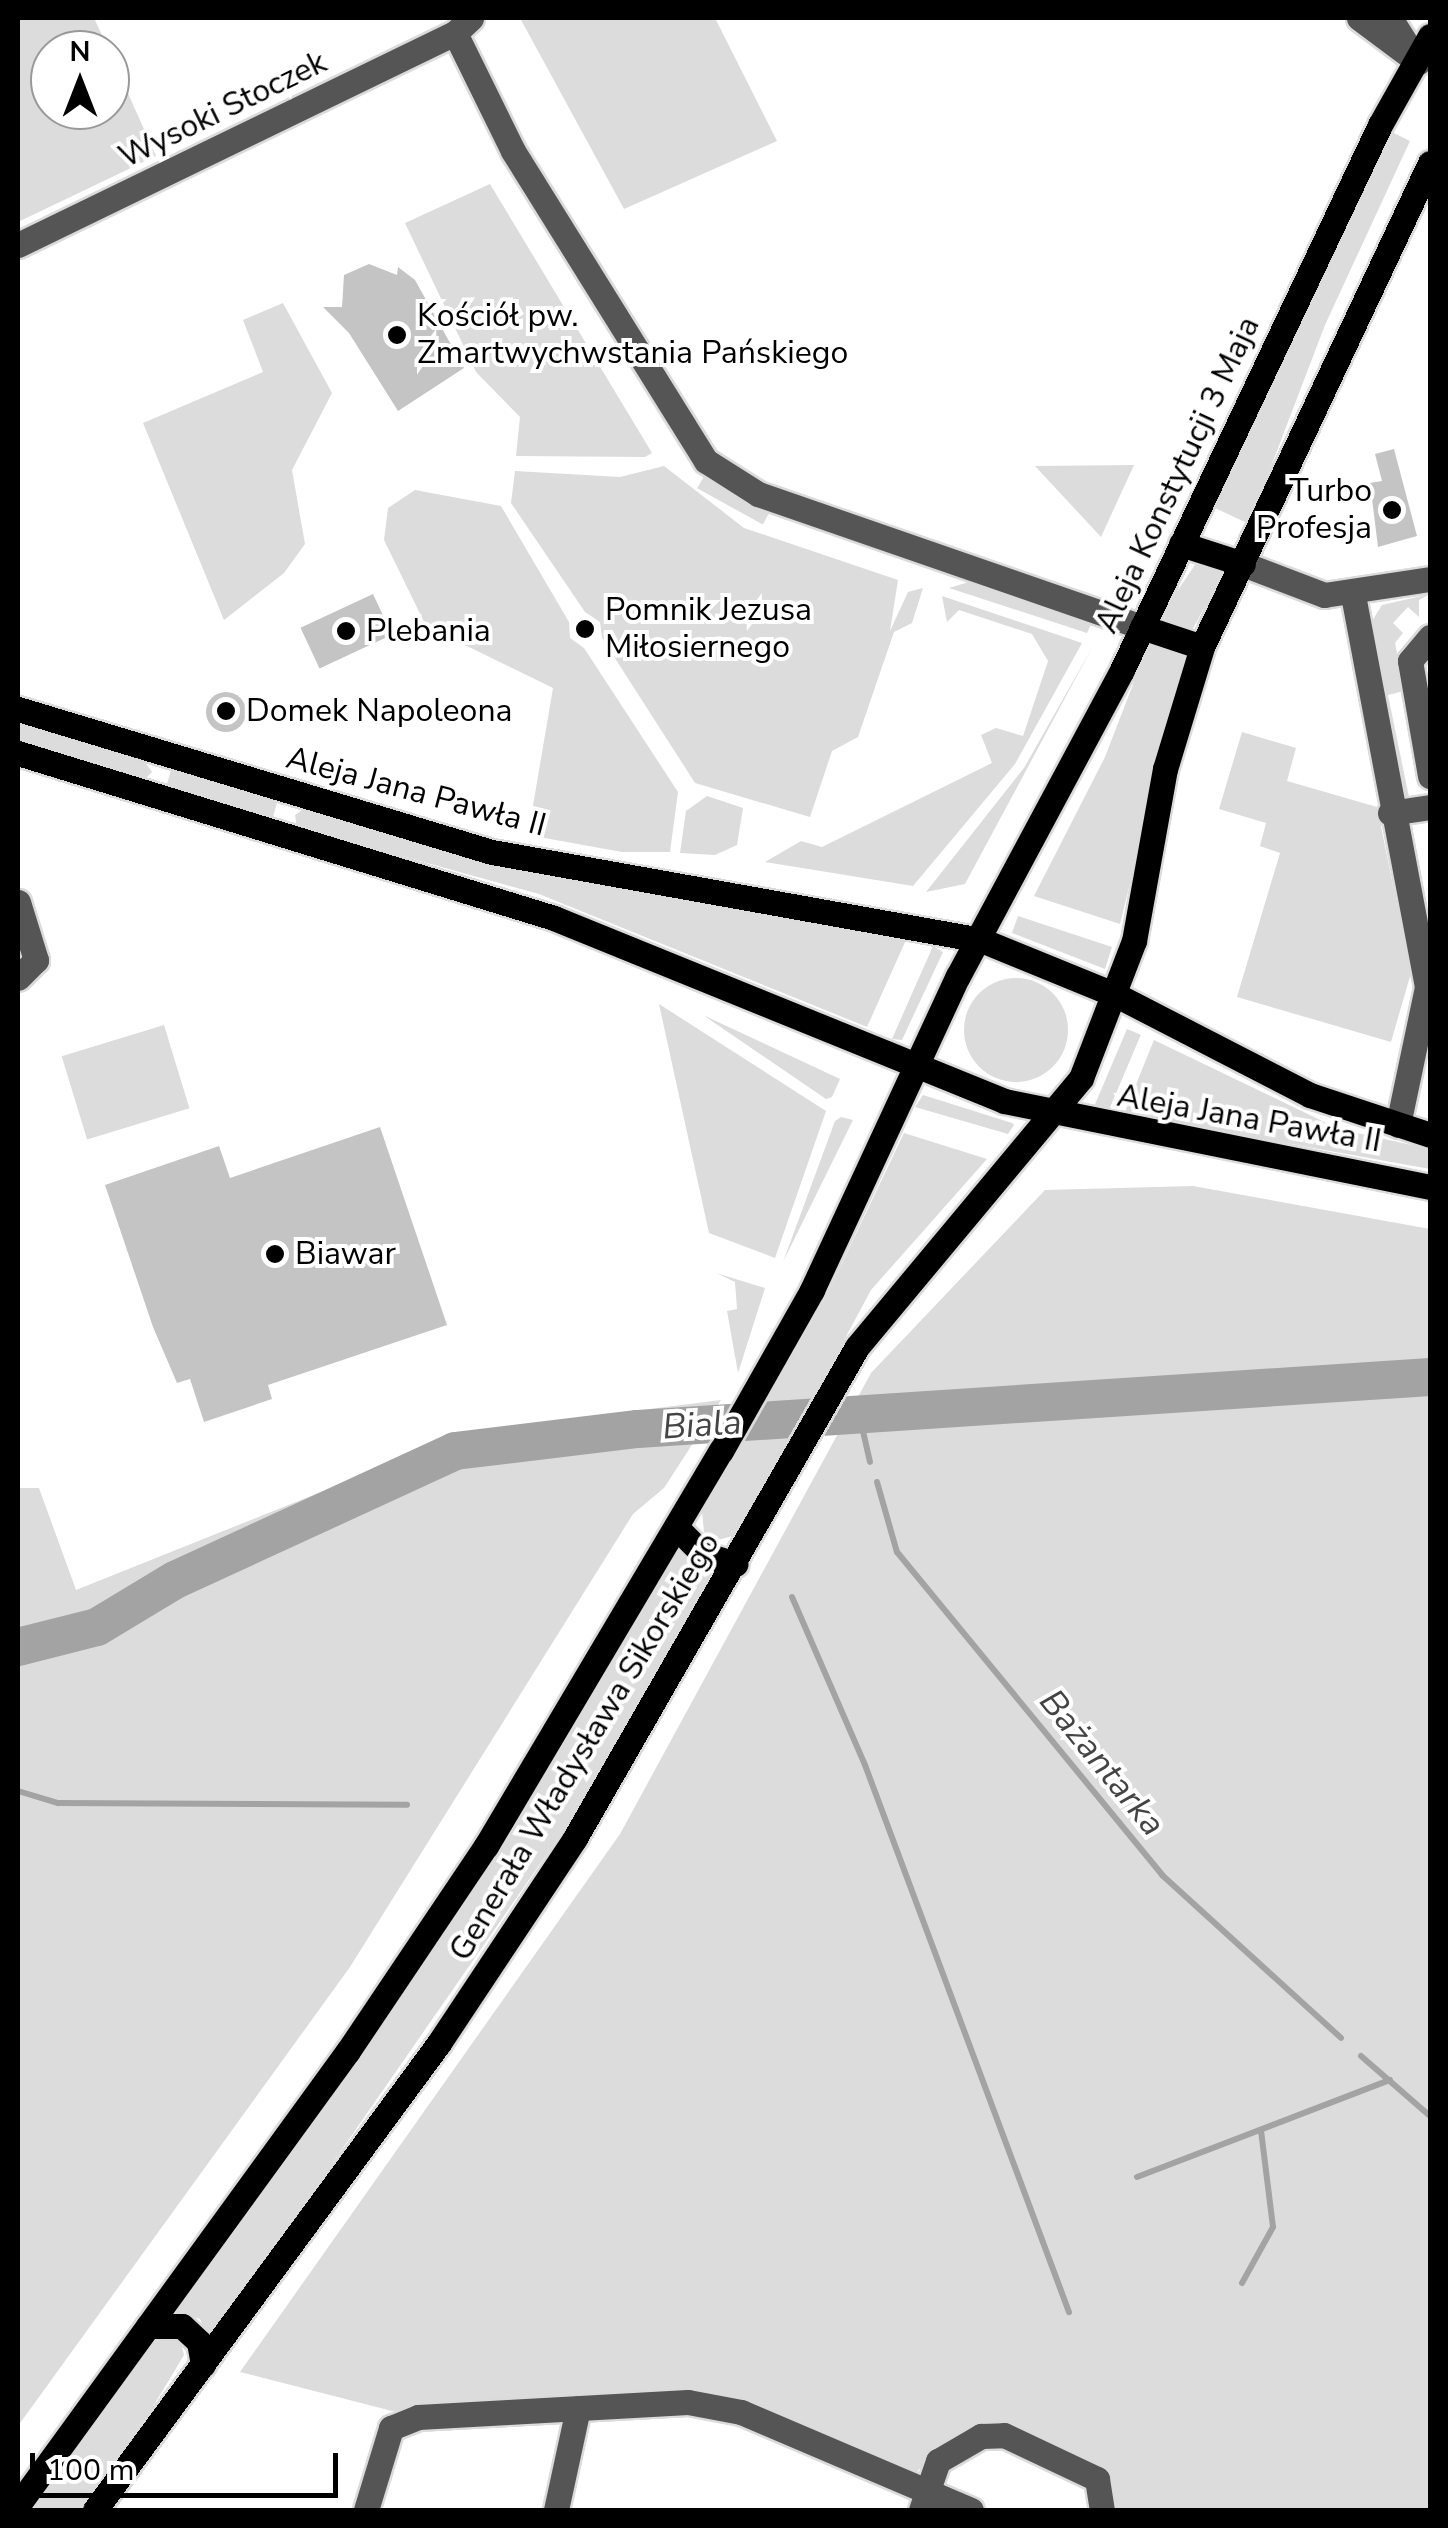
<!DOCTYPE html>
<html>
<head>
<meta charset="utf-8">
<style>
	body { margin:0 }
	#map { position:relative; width:1448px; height:2528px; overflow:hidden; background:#fff; font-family:"Nunito Sans",sans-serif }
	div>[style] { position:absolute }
	.green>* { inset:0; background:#dcdcdc; transform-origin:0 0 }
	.round { border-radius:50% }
	.stream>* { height:6px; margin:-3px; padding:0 3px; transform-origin:3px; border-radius:3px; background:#a3a3a3 }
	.river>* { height:38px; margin:-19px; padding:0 19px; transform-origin:19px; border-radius:19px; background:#a3a3a3 }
	.building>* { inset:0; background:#c4c4c4; transform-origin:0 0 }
	.roads { filter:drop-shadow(2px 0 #dbdbdb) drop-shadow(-2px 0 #dbdbdb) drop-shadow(0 2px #dbdbdb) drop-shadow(0 -2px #dbdbdb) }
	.minor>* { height:25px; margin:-12.5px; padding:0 12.5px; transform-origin:12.5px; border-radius:12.5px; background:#555 }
	.major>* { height:25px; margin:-12.5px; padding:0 12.5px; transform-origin:12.5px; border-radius:12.5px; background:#000 }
	.dots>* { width:28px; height:28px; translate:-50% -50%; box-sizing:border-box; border:5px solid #fff; border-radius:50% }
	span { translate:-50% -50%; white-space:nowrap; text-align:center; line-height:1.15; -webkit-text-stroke:8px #fff; paint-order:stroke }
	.street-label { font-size:32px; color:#000 }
	.poi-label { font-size:32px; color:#000 }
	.left { translate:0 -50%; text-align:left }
	.right { translate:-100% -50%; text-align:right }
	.water-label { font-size:35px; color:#444; font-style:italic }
	.frame { position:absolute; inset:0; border:20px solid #000; pointer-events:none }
	.north { position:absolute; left:30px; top:30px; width:100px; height:100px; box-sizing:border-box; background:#fff; border:2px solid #999; border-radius:50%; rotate:0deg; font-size:28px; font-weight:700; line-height:40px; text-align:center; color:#000 }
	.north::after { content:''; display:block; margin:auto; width:35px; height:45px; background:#000; clip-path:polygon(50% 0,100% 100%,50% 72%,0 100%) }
	.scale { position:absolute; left:30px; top:2453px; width:308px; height:45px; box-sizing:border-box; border:5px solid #000; border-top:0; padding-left:12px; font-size:30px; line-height:35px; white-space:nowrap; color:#000; -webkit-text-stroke:8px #fff; paint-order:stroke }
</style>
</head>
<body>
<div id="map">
	<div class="green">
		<div style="clip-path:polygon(18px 18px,94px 18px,109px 50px,50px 50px,50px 110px,110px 110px,110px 53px,156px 156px,18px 222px)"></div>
		<div style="clip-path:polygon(520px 18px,715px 18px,777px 141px,624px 209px)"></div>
		<div style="clip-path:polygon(1392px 132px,1410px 141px,1325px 325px,1249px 524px,1211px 506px)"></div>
		<div style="clip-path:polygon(490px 184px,652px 453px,645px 457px,516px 456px,520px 417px,476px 372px,405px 223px)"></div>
		<div style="clip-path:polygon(283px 303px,332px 393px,292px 470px,305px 544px,284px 573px,224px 620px,143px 423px,263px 372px,243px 320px)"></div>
		<div style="clip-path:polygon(1134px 465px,1101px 537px,1035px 466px)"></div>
		<div style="clip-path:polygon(664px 466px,744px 528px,898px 580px,890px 631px,908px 592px,923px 588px,912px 623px,894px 632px,858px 737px,832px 751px,810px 817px,695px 783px,602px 638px,600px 622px,585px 612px,511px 503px,515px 471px,620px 477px)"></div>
		<div style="left:704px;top:476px;width:75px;height:14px;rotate:29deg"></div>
		<div style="clip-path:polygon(415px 490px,501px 506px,569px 622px,570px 638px,584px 648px,678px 792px,670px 852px,622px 852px,528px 835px,553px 688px,426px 626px,384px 540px,388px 508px)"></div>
		<div style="clip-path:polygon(1199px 559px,1223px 574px,1190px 634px,1166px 625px,1163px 612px)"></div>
		<div style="clip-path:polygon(972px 581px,1092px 622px,1087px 633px,949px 588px)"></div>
		<div style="clip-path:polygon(1430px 594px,1419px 600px,1419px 617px,1408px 607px,1393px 623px,1403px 633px,1395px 643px,1404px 691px,1388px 695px,1410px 802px,1402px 802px,1372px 621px,1382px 605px)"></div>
		<div style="clip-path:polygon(942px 596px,1082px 643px,1015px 764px,913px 886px,765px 862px,801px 841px,822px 847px,992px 763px,981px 735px,996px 728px,1023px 736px,1048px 661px,1032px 634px,959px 610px,947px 622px)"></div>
		<div style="clip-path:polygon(1149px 643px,1186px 656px,1120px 924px,1034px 896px,1105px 757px)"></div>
		<div style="clip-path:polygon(1093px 646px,965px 884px,926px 892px,1024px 768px)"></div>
		<div style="clip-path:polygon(18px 723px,145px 762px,152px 772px,143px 781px,18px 744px)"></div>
		<div style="clip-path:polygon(1242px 732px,1296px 748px,1287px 781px,1377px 807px,1411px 973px,1391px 1042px,1237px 997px,1280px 853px,1260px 846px,1266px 823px,1219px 809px)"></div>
		<div style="left:171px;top:770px;width:111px;height:19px;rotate:16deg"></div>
		<div style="clip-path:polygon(707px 796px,743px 808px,737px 845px,715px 855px,680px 853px,686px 811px)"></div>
		<div style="clip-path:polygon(304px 809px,543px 876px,906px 940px,867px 1027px,539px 894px,297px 827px,295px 815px)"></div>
		<div style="clip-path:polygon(1018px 916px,1112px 947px,1105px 969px,1012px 933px)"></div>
		<div style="clip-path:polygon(933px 946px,943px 952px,902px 1040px,892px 1039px)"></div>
		<div class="round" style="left:964px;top:978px;width:104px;height:104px"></div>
		<div style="clip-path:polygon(659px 1004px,826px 1111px,775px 1258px,709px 1233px)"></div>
		<div style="clip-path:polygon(703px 1015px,840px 1079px,832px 1097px,826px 1099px)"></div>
		<div style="left:164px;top:1025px;width:87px;height:107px;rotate:73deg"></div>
		<div style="left:1127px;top:1029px;width:15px;height:84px;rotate:23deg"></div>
		<div style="clip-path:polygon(1154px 1040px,1339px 1129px,1430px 1149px,1430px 1169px,1124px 1114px)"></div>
		<div style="clip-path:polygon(923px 1095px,1012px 1123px,1014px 1125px,1008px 1134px,915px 1107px)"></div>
		<div style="clip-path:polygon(841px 1117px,853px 1120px,783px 1262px,835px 1121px)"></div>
		<div style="clip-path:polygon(904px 1133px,987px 1159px,871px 1290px,740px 1534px,714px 1541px,704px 1532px,702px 1511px,824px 1301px)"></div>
		<div style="clip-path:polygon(1193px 1186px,1430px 1229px,1430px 2510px,1109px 2510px,1107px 2473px,989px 2425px,939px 2447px,915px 2474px,689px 2393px,392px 2411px,240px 2372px,620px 1834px,871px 1373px,1045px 1190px)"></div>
		<div style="clip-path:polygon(716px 1273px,765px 1288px,738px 1373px,727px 1311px,737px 1309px,735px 1282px)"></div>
		<div style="clip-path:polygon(721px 1400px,664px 1488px,633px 1514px,350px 1967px,18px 2426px,18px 1488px,39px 1488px,76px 1590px,473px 1431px)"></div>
		<div style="clip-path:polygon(681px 1545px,695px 1565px,720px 1567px,567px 1825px,209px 2341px,200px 2319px,176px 2311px,340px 2089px,496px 1856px)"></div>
		<div style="clip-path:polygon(155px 2337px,180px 2339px,184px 2355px,130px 2445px,81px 2510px,30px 2510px)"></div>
	</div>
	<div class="stream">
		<div style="left:860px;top:1418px;width:45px;rotate:77.2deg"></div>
		<div style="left:877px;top:1482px;width:73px;rotate:74.1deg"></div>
		<div style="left:897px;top:1552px;width:418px;rotate:50.6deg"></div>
		<div style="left:1162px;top:1875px;width:242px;rotate:42.3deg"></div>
		<div style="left:792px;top:1597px;width:183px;rotate:66.5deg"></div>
		<div style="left:865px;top:1765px;width:584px;rotate:69.55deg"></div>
		<div style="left:18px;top:1791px;width:42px;rotate:16.7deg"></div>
		<div style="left:58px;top:1803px;width:349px;rotate:0.3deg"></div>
		<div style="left:1361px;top:2056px;width:91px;rotate:41deg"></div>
		<div style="left:1137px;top:2177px;width:271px;rotate:-21deg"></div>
		<div style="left:1242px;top:2283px;width:64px;rotate:-61deg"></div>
		<div style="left:1273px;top:2227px;width:98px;rotate:-97.1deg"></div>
	</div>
	<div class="river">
		<div style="left:18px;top:1647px;width:81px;rotate:-14.2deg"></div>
		<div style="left:97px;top:1627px;width:91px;rotate:-31.1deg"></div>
		<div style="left:175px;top:1580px;width:308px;rotate:-24.7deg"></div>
		<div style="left:455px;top:1451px;width:184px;rotate:-6.9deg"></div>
		<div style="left:638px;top:1429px;width:794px;rotate:-3.76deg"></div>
	</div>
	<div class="building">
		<div style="clip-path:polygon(369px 264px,397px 275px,398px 267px,415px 280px,464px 368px,398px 411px,349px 333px,323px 307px,342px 307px,344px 275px)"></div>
		<div style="clip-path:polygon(1394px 449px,1417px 536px,1378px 547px,1370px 483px,1382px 481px,1375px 454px)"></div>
		<div style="left:373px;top:594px;width:45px;height:80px;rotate:65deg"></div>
		<div class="round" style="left:206px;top:692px;width:40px;height:40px"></div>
		<div style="clip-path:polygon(380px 1127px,447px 1325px,268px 1385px,272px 1399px,204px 1422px,190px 1379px,177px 1383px,153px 1327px,105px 1185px,219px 1146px,230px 1178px)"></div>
	</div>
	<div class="roads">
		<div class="minor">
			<div style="left:1359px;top:18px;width:74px;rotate:36.7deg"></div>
			<div style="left:1390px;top:18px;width:41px;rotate:57.8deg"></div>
			<div style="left:455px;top:33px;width:131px;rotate:63.8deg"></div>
			<div style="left:513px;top:151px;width:365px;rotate:58.1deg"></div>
			<div style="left:706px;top:461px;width:62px;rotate:32.4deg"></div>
			<div style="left:758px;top:494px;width:406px;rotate:19.1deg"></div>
			<div style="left:18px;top:245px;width:486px;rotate:-25.9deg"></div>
			<div style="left:455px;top:33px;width:22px;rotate:-43deg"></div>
			<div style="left:1243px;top:564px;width:87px;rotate:20.9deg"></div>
			<div style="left:1324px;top:595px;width:107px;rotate:-8.6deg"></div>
			<div style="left:1353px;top:595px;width:399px;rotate:79.3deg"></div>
			<div style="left:1427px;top:987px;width:141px;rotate:101.9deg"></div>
			<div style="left:1430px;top:637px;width:31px;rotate:130deg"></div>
			<div style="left:1410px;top:661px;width:117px;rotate:80.1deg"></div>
			<div style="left:1390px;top:813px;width:40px;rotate:-8.5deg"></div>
			<div style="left:18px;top:902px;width:61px;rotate:72.8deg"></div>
			<div style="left:36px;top:960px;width:25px;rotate:135deg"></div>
			<div style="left:366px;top:2510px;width:86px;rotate:-73deg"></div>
			<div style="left:391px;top:2428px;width:29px;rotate:-22deg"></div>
			<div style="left:418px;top:2417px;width:270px;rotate:-3.2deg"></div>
			<div style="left:688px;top:2402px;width:54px;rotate:10.7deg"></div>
			<div style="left:741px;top:2412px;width:250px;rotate:23.1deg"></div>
			<div style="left:556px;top:2510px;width:104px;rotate:-77.8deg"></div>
			<div style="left:921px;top:2510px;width:52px;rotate:-70.9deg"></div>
			<div style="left:938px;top:2461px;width:50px;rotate:-30.2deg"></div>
			<div style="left:981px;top:2436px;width:23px;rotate:-2deg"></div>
			<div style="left:1004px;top:2435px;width:103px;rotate:25.3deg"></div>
			<div style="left:1097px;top:2479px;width:31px;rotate:81deg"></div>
		</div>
		<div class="major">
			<div style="left:1181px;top:544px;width:65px;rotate:17.9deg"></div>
			<div style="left:1142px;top:627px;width:63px;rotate:18.4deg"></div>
			<div style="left:18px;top:709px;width:495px;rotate:16.8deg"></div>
			<div style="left:492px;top:852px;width:497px;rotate:10.2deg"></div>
			<div style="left:981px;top:940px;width:146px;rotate:22.2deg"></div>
			<div style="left:1116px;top:995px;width:218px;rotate:27.3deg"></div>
			<div style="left:1310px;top:1095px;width:126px;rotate:18.4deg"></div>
			<div style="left:18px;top:753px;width:561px;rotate:17.11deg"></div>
			<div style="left:554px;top:918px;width:486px;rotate:22.1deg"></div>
			<div style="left:1004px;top:1101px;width:435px;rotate:11.4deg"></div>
			<div style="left:676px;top:1527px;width:38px;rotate:45deg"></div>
			<div style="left:703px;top:1554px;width:34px;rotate:17deg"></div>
			<div style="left:148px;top:2326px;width:34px"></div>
			<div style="left:182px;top:2326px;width:23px;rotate:43deg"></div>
			<div style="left:199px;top:2342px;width:23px;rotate:80deg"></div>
			<div style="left:18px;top:2505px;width:561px;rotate:-53.99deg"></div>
			<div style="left:348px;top:2051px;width:247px;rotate:-56.1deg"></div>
			<div style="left:486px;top:1846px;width:460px;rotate:-59.3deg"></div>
			<div style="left:721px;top:1451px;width:185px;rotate:-60.5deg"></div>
			<div style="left:812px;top:1290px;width:346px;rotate:-65.1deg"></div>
			<div style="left:958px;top:976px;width:347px;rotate:-61.8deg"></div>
			<div style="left:1122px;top:670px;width:603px;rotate:-64.67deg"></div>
			<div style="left:1380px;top:125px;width:102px;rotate:-60.7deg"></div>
			<div style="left:95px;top:2510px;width:580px;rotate:-53.62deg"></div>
			<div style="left:439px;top:2043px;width:246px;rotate:-56.4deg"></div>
			<div style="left:575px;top:1838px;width:566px;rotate:-60.13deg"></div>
			<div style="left:857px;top:1347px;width:350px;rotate:-50.2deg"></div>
			<div style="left:1081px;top:1078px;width:147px;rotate:-68.9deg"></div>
			<div style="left:1134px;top:941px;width:175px;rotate:-79.8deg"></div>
			<div style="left:1165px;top:769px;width:127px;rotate:-73.1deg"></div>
			<div style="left:1202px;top:647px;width:535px;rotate:-64.78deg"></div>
		</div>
	</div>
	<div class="dots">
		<div style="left:397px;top:335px;background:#000"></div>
		<div style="left:1392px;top:510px;background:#000"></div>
		<div style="left:585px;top:629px;background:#000"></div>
		<div style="left:346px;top:631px;background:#000"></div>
		<div style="left:226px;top:711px;background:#000"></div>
		<div style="left:275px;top:1254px;background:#000"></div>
	</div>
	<div class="street-label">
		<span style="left:223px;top:110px;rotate:-26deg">Wysoki Stoczek</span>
		<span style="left:1178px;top:475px;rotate:-65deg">Aleja Konstytucji 3 Maja</span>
		<span style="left:416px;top:792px;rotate:15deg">Aleja Jana Pawła II</span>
		<span style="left:1249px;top:1119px;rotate:10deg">Aleja Jana Pawła II</span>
		<span style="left:585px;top:1747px;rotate:-59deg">Generała Władysława Sikorskiego</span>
	</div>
	<div class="poi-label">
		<span class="left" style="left:417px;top:335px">Kościół pw.<br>Zmartwychwstania Pańskiego</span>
		<span class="right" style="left:1372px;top:510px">Turbo<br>Profesja</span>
		<span class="left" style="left:605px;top:629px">Pomnik Jezusa<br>Miłosiernego</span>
		<span class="left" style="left:366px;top:631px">Plebania</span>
		<span class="left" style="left:246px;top:711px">Domek Napoleona</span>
		<span class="left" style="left:295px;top:1254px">Biawar</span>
	</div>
	<div class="water-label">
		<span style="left:702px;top:1425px;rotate:-4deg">Biala</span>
		<span style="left:1102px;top:1763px;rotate:51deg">Bażantarka</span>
	</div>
	<div class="frame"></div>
	<div class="north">N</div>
	<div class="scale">100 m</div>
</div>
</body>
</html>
